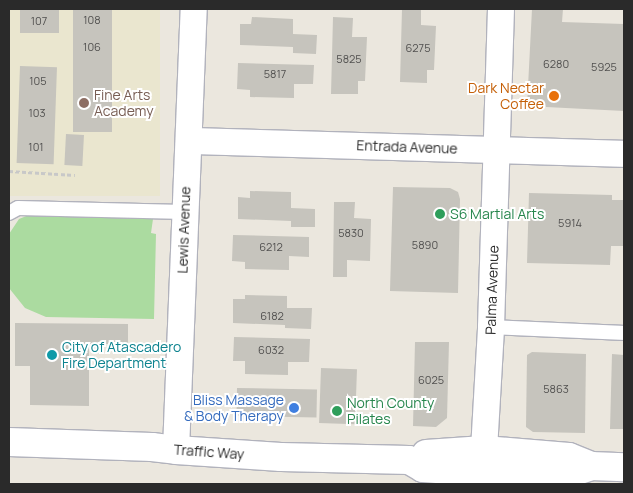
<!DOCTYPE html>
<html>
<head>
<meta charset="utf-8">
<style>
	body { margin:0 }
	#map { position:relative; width:633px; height:493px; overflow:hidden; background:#ebe7de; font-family:Manrope,sans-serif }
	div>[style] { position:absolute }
	.education>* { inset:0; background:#eae6cf; transform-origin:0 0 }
	.green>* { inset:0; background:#abdba0 }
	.building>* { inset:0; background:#c6c4bd; transform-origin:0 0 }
	.path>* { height:3px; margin-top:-1.5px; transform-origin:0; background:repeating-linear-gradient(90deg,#c8c8c8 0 4px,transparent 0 6.5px) }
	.roads { filter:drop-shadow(1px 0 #b1b2bc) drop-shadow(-1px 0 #b1b2bc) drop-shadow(0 1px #b1b2bc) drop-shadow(0 -1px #b1b2bc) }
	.lane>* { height:14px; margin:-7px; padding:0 7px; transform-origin:7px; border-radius:7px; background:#fff }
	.street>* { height:26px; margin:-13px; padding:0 13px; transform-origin:13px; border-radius:13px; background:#fff }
	.secondary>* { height:28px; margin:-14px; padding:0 14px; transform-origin:14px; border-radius:14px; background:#fff }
	.dots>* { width:14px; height:14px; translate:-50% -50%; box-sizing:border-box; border:2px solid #fff; border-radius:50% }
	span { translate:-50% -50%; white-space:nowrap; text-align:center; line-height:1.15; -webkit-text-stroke:4px #fff; paint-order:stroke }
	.number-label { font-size:11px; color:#51504f }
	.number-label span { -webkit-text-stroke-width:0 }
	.food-label { font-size:14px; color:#c56008 }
	.right { translate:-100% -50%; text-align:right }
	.education-label { font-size:14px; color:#785e54 }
	.left { translate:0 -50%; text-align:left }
	.street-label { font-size:14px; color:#2a2a2a }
	.leisure-label { font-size:14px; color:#27864d }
	.culture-label { font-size:14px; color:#0d838f }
	.shop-label { font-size:14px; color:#366cbe }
	.frame { position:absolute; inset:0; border:10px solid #2a2a2a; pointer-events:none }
</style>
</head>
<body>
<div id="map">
	<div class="education">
		<div style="left:9px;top:9px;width:151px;height:187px"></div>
	</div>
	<div class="green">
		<div style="clip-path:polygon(29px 215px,153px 219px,151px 233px,156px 234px,154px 319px,46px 317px,25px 308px,9px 288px,9px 234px,19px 219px)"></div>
	</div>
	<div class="building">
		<div style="left:20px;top:9px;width:39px;height:24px"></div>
		<div style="left:73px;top:9px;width:39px;height:123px"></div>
		<div style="clip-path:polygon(402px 9px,421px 9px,421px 25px,436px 26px,434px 70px,427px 70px,427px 83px,400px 82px)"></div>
		<div style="clip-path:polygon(532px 9px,563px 9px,562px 22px,624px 24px,624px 111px,527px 106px)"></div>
		<div style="clip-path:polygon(252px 17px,293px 19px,293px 34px,317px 35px,316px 54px,293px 53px,293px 47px,240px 45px,240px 24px,251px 24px)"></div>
		<div style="clip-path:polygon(333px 17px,353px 18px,352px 37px,367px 37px,365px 81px,358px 81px,358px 94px,331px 94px)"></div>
		<div style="clip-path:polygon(238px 63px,314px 65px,313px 84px,294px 84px,294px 98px,250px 97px,250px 90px,237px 89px)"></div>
		<div style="left:20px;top:66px;width:37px;height:97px;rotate:2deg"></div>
		<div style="left:66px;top:134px;width:18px;height:31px;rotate:3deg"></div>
		<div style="clip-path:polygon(393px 187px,450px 188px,458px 192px,460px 199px,458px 293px,390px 291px)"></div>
		<div style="clip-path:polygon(250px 191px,291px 192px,291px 208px,315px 209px,315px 227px,291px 227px,291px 221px,238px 219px,238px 197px,250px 198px)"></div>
		<div style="clip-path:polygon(529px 193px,612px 195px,612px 200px,624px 200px,624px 246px,611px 246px,610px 265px,527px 263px)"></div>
		<div style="clip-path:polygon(334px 202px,355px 202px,354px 218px,371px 219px,370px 261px,347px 260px,347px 277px,333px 277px)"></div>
		<div style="clip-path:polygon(233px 235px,309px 237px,309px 257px,289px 256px,289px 270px,245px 269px,245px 262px,232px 261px)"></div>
		<div style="clip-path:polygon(245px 295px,287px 296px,287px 308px,312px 308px,311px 329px,285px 328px,285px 325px,233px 323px,233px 299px,245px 299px)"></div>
		<div style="clip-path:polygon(15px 323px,128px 324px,128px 344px,89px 344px,89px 406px,30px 405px,30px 366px,15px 366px)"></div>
		<div style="clip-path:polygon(234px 337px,310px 339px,309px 362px,288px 362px,288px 375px,245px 374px,245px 361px,233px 361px)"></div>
		<div style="clip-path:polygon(415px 342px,449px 342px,447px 418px,436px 427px,413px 426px)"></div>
		<div style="clip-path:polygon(532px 352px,586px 354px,585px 433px,533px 432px,526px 427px,527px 355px)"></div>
		<div style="clip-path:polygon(612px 354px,624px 355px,624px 429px,610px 429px)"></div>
		<div style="left:321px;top:368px;width:36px;height:55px;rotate:2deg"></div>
		<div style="left:237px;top:388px;width:80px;height:28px;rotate:1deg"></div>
	</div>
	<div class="path">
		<div style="left:9px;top:171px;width:66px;rotate:3.5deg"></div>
	</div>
	<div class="roads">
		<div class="lane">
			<div style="left:9px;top:213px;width:10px;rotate:-29deg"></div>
			<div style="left:18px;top:208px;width:167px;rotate:1.4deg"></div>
			<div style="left:491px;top:327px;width:133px;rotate:2.6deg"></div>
		</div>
		<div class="street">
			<div style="left:189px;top:141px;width:435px;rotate:1.7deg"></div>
			<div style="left:176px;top:450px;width:441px;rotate:-87.7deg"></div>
			<div style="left:484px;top:450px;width:123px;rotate:-86.7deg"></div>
			<div style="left:491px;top:327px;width:318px;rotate:-88.2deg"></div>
		</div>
		<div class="secondary">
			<div style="left:9px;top:442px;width:143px;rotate:2deg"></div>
			<div style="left:152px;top:447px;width:24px;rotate:7deg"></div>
			<div style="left:176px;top:450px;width:105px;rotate:3.8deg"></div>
			<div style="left:281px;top:457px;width:128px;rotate:1.3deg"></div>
			<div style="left:409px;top:460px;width:16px;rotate:30deg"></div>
			<div style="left:423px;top:468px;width:68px;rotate:4.2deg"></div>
			<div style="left:491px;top:473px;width:80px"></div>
			<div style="left:571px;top:473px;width:21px;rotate:-19deg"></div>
			<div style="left:426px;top:454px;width:58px;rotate:-3.9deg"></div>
			<div style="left:484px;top:450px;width:85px;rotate:4.7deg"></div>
			<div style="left:569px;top:457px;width:24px;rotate:22deg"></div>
			<div style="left:591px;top:466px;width:33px;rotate:2deg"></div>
		</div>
	</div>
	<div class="dots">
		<div style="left:554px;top:96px;background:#e8710a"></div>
		<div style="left:84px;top:103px;background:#8d6e63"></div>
		<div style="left:440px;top:214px;background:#2e9e5b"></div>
		<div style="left:52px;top:355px;background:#0f9aa8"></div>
		<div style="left:294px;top:408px;background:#3f7fe0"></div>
		<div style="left:337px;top:411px;background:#2e9e5b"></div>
	</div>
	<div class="number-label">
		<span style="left:92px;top:20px">108</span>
		<span style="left:39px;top:21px">107</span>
		<span style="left:92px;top:47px">106</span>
		<span style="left:418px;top:48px">6275</span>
		<span style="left:349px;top:59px">5825</span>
		<span style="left:556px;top:64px">6280</span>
		<span style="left:604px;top:67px">5925</span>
		<span style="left:275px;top:74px">5817</span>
		<span style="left:38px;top:81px">105</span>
		<span style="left:37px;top:113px">103</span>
		<span style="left:36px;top:147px">101</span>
		<span style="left:570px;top:223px">5914</span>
		<span style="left:351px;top:233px">5830</span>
		<span style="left:425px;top:245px">5890</span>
		<span style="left:271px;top:247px">6212</span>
		<span style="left:272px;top:316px">6182</span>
		<span style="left:271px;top:350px">6032</span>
		<span style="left:431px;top:380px">6025</span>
		<span style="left:556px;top:389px">5863</span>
	</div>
	<div class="food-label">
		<span class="right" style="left:544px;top:96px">Dark Nectar<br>Coffee</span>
	</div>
	<div class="education-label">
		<span class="left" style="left:94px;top:103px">Fine Arts<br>Academy</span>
	</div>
	<div class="street-label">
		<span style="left:407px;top:147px;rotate:2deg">Entrada Avenue</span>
		<span style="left:184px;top:230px;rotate:-88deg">Lewis Avenue</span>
		<span style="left:492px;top:290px;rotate:-88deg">Palma Avenue</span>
		<span style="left:209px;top:452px;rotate:4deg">Traffic Way</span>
	</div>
	<div class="leisure-label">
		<span class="left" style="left:450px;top:214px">S6 Martial Arts</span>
		<span class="left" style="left:347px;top:411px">North County<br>Pilates</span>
	</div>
	<div class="culture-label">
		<span class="left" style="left:62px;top:355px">City of Atascadero<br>Fire Department</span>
	</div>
	<div class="shop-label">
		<span class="right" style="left:284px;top:408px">Bliss Massage<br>&amp; Body Therapy</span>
	</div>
	<div class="frame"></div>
</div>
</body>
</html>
